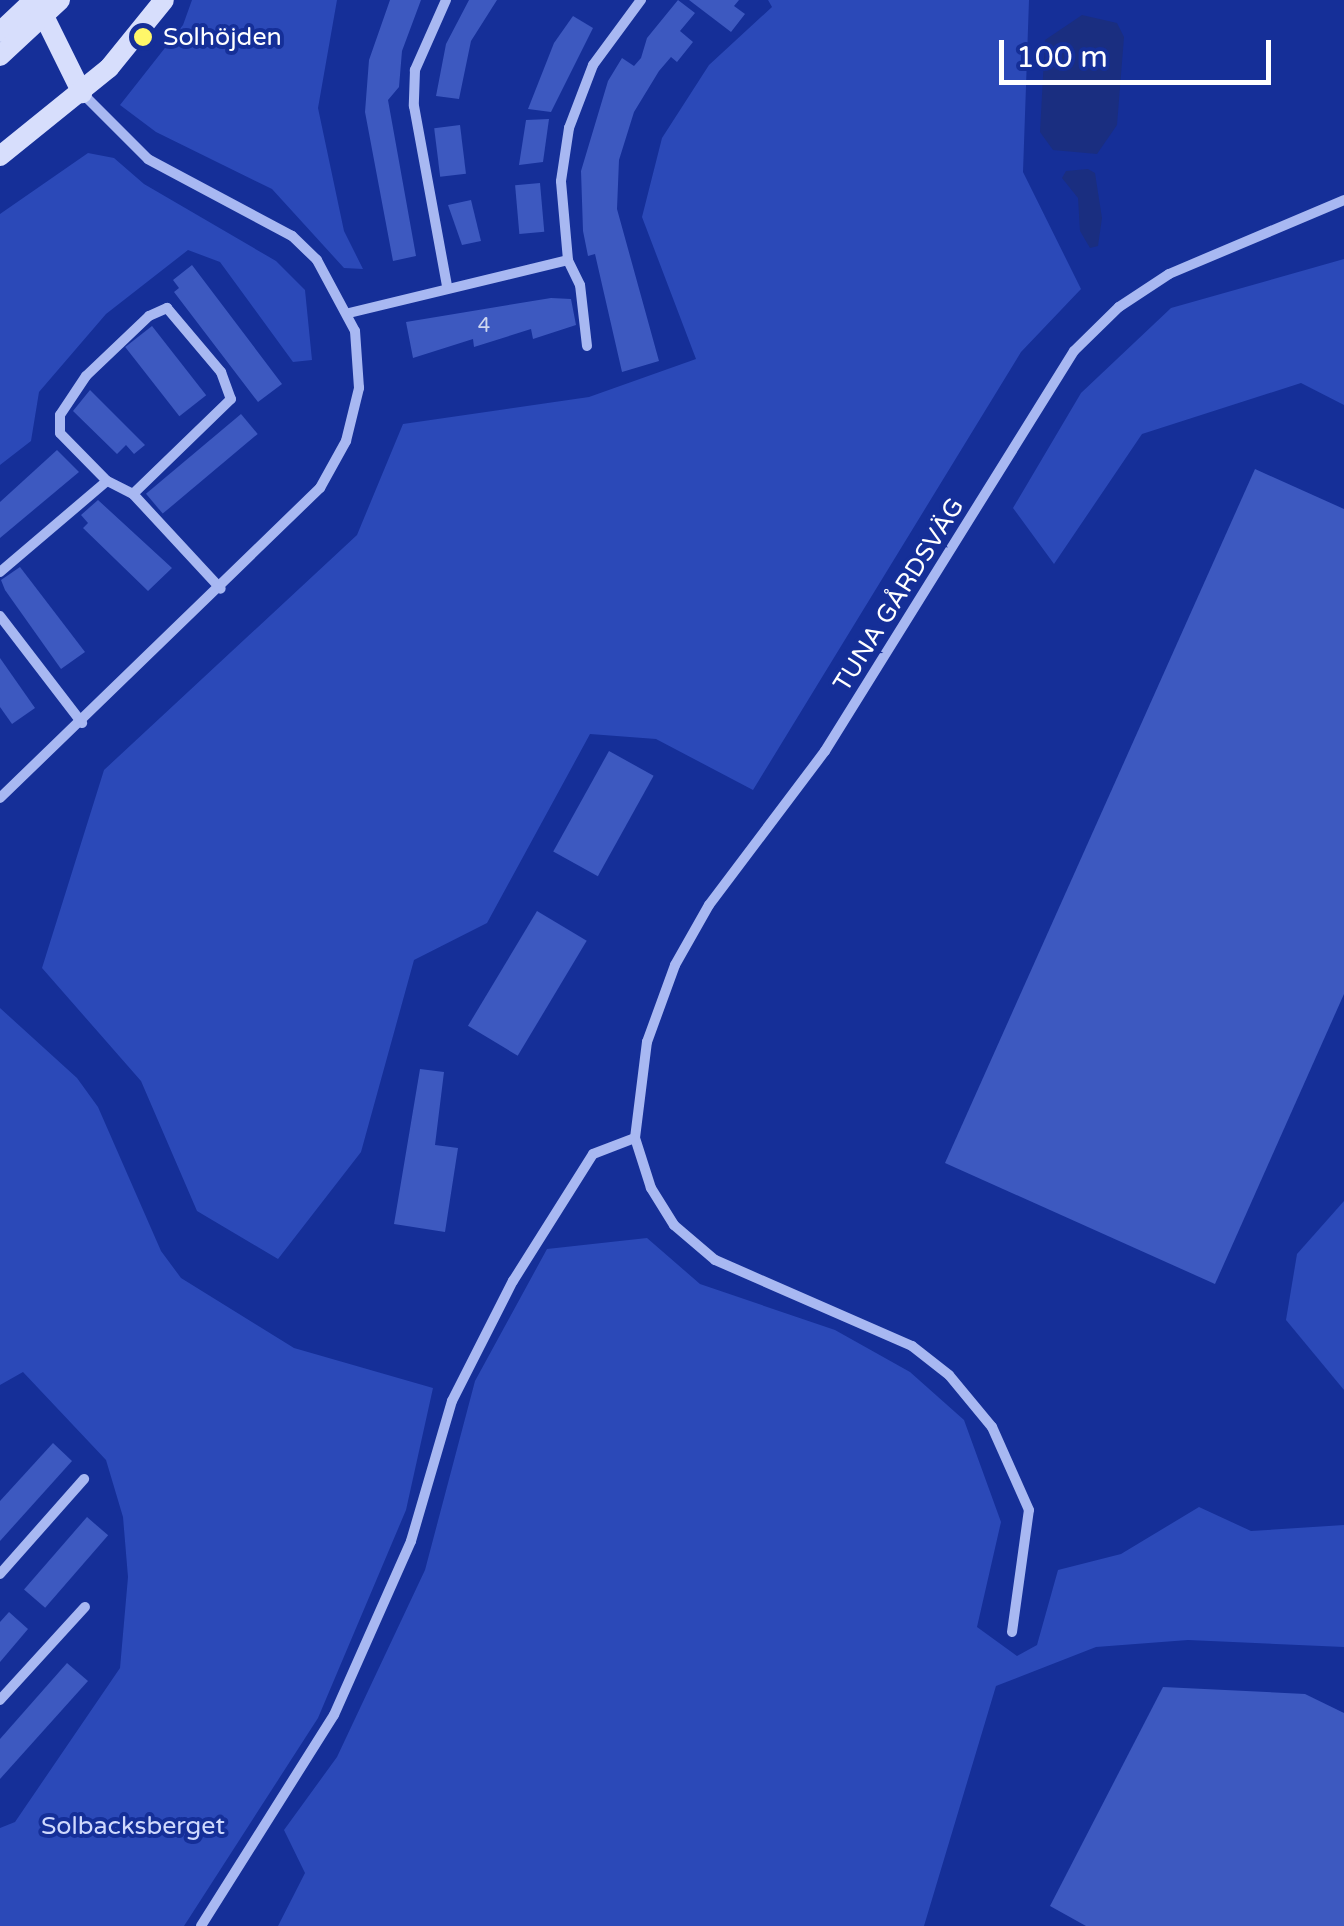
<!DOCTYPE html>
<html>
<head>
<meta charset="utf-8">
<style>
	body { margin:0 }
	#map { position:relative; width:1344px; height:1926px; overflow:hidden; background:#152f98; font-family:"Varela Round",sans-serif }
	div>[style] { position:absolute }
	.green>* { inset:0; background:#2b49b8 }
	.water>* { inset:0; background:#1a2e80 }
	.building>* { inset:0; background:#3d59c0; transform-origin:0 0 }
	.minor>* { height:10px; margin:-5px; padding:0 5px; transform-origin:5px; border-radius:5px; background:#a8b8f2 }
	.secondary>* { height:20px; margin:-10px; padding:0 10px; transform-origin:10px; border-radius:10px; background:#d7defc }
	.dots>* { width:28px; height:28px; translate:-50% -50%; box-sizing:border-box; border:5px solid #152f98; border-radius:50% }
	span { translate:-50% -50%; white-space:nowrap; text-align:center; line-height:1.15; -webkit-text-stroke:8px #152f98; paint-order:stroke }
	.number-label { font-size:20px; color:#ced6ef }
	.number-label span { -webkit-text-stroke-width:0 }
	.poi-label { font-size:25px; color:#fff }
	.left { translate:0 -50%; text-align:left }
	.street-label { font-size:25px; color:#fff }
	.park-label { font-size:25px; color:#cfd9fd }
	.scale { position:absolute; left:999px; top:40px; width:272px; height:45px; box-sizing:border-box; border:5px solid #fff; border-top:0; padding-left:12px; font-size:30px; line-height:35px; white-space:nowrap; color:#fff; -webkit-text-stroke:8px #152f98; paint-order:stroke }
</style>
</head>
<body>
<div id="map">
	<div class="green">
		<div style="clip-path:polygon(192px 0,337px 0,318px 108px,344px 231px,363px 269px,344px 268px,272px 189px,156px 132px,120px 105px,183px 25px)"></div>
		<div style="clip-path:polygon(768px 0,1029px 0,1023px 172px,1081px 289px,1021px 352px,753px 790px,656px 739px,590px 734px,487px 923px,414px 960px,361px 1152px,278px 1259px,197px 1211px,141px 1081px,42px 968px,104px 770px,357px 535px,403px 424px,589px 397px,696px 359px,642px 217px,662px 138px,709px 65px,772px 7px)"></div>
		<div style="clip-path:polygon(88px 153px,114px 158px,144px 184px,276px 261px,305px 290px,312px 360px,293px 362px,220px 262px,188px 250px,106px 314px,39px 392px,31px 441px,0 465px,0 214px)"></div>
		<div style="clip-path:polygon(1344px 259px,1344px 405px,1301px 383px,1142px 434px,1054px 564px,1013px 508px,1081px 393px,1171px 308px)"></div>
		<div style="clip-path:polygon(0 1008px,77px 1078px,98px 1107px,161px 1251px,181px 1278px,294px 1348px,433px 1388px,406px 1510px,318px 1718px,184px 1926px,0 1926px,0 1828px,15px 1822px,120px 1668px,128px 1577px,123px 1517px,106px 1460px,23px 1372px,0 1385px)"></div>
		<div style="clip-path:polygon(1344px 1201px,1344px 1390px,1286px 1320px,1297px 1254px)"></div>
		<div style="clip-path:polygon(647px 1238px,700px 1284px,835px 1330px,910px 1372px,964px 1420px,1001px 1522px,977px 1627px,1017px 1656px,1037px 1645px,1058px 1570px,1121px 1554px,1199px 1507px,1251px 1531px,1344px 1525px,1344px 1647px,1188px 1640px,1096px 1647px,996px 1686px,924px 1926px,278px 1926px,305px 1873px,284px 1830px,337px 1757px,425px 1570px,475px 1381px,547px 1249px)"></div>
	</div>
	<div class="water">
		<div style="clip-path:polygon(1082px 15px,1117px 23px,1124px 37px,1117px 125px,1097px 154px,1053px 150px,1040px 132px,1045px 40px)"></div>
		<div style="clip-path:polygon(1088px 169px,1095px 173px,1102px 218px,1098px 246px,1090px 248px,1080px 231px,1078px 198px,1062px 178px,1066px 171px)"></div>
	</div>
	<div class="building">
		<div style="clip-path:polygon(390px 0,421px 0,402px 51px,399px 87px,388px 100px,416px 256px,393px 261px,365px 112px,369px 60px)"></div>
		<div style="clip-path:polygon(469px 0,497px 0,471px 41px,459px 99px,436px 96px,446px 44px)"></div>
		<div style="clip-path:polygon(678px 0,695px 13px,680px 31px,693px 42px,677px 62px,671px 57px,659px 71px,634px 112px,619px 160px,617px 209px,659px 361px,622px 372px,595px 254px,588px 256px,583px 231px,581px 171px,608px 81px,622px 58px,634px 66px,641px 58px,647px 38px)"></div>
		<div style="clip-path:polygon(689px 0,739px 0,734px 6px,745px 14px,731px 32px)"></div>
		<div style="clip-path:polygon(573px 16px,593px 28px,551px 112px,528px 109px,554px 43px)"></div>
		<div style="clip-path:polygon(549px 119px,543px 162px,519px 165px,526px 120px)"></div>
		<div style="left:460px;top:125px;width:49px;height:26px;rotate:83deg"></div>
		<div style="left:540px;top:183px;width:49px;height:25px;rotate:85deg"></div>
		<div style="clip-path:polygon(471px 200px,481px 241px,462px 245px,448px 205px)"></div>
		<div style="clip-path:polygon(192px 265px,282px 384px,258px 402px,174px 292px,179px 288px,173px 280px)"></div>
		<div style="clip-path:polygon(551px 298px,571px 299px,576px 325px,533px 339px,531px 329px,474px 347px,473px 339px,413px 358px,406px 322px)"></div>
		<div style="left:152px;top:326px;width:88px;height:34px;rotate:52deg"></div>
		<div style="clip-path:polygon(90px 390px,145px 445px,134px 454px,126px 445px,117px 454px,73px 411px)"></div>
		<div style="left:241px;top:414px;width:26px;height:124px;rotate:50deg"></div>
		<div style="clip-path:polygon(57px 450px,79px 472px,0 538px,0 502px)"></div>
		<div style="clip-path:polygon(1255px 469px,1344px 509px,1344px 994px,1215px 1284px,945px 1163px)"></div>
		<div style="clip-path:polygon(98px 500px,172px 568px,148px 591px,83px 528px,88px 523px,81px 515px)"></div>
		<div style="clip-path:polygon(20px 567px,85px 652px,61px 669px,5px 590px,1px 580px)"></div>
		<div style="clip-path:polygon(0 658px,35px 708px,12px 724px,0 707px)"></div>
		<div style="left:609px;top:751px;width:51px;height:115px;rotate:29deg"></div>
		<div style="left:537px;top:911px;width:58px;height:134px;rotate:31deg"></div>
		<div style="clip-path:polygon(420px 1069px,444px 1072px,435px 1145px,458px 1148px,445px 1232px,394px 1224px)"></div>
		<div style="clip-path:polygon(53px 1443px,72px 1461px,0 1541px,0 1501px)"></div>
		<div style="left:87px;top:1517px;width:28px;height:96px;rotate:41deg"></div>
		<div style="clip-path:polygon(9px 1612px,28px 1629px,0 1662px,0 1622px)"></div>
		<div style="clip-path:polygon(67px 1663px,88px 1681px,0 1779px,0 1739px)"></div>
		<div style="clip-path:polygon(1163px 1687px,1305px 1694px,1344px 1713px,1344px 1926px,1086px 1926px,1050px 1906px)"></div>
	</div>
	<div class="minor">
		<div style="left:446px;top:0;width:77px;rotate:113.9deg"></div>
		<div style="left:415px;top:70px;width:36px;rotate:92deg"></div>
		<div style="left:414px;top:106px;width:182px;rotate:79.6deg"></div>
		<div style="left:349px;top:313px;width:225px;rotate:-13.6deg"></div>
		<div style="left:587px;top:346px;width:61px;rotate:-96.5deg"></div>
		<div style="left:580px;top:285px;width:28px;rotate:-116deg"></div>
		<div style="left:568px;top:260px;width:79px;rotate:-95.1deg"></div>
		<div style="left:561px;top:181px;width:54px;rotate:-81.4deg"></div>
		<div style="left:569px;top:128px;width:67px;rotate:-69.1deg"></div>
		<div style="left:593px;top:65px;width:81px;rotate:-53.6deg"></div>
		<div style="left:133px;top:494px;width:29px;rotate:-153deg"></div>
		<div style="left:107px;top:481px;width:67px;rotate:-134.4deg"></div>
		<div style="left:60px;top:433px;width:18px;rotate:-90deg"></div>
		<div style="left:60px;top:415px;width:47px;rotate:-56.3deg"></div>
		<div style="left:86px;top:376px;width:87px;rotate:-43.6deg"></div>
		<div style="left:149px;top:316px;width:20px;rotate:-24deg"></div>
		<div style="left:167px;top:308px;width:84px;rotate:49.8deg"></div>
		<div style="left:221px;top:372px;width:29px;rotate:70deg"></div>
		<div style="left:231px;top:399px;width:136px;rotate:135.9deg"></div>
		<div style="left:133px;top:494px;width:129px;rotate:47.2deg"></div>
		<div style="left:0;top:572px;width:140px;rotate:-40.4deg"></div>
		<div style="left:0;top:616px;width:135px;rotate:52.5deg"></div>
		<div style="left:0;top:798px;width:446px;rotate:-44.1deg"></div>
		<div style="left:320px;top:488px;width:54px;rotate:-61deg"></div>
		<div style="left:346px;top:441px;width:55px;rotate:-76.2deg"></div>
		<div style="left:359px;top:388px;width:57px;rotate:-94deg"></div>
		<div style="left:355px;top:331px;width:81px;rotate:-118.2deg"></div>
		<div style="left:317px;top:260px;width:35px;rotate:-136deg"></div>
		<div style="left:292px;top:236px;width:163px;rotate:-151.9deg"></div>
		<div style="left:148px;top:159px;width:93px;rotate:-135deg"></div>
		<div style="left:0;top:1574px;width:127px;rotate:-48.5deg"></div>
		<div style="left:1012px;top:1632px;width:123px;rotate:-82.1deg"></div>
		<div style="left:1029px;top:1510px;width:91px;rotate:-114deg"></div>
		<div style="left:992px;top:1427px;width:67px;rotate:-129.6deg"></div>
		<div style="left:949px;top:1375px;width:47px;rotate:-141.9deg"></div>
		<div style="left:912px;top:1346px;width:215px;rotate:-156.4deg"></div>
		<div style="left:715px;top:1260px;width:54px;rotate:-139.5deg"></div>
		<div style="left:674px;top:1225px;width:44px;rotate:-121.9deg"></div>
		<div style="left:651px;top:1188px;width:52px;rotate:-107.7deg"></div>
		<div style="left:635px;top:1138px;width:97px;rotate:-82.9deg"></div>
		<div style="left:647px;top:1042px;width:82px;rotate:-70deg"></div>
		<div style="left:675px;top:965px;width:69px;rotate:-60.5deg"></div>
		<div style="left:709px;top:905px;width:193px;rotate:-53deg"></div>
		<div style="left:825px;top:751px;width:471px;rotate:-58.1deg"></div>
		<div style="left:1074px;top:351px;width:63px;rotate:-44.4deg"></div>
		<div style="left:1119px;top:307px;width:60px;rotate:-33.4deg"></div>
		<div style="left:1169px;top:274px;width:190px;rotate:-22.9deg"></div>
		<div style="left:0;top:1700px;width:126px;rotate:-47.6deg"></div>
		<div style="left:201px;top:1926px;width:249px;rotate:-57.8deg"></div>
		<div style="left:334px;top:1715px;width:190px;rotate:-66.1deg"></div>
		<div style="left:411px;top:1541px;width:146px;rotate:-73.7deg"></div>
		<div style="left:452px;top:1401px;width:135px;rotate:-63.1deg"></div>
		<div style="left:513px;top:1281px;width:150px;rotate:-57.8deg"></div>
		<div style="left:593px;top:1154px;width:45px;rotate:-20.9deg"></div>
	</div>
	<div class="secondary">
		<div style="left:36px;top:0;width:104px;rotate:63.7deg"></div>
		<div style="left:0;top:32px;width:47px;rotate:-43.3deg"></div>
		<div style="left:0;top:56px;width:82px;rotate:-43deg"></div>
		<div style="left:0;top:156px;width:140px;rotate:-38.9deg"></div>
		<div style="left:109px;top:68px;width:87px;rotate:-51deg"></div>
	</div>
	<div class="dots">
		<div style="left:143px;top:37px;background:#fff769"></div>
	</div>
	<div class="number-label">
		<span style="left:484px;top:326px">4</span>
	</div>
	<div class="poi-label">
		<span class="left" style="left:163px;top:37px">Solhöjden</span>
	</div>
	<div class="street-label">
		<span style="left:899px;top:595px;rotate:-58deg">TUNA GÅRDSVÄG</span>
	</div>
	<div class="park-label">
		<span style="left:133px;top:1826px">Solbacksberget</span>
	</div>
	<div class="scale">100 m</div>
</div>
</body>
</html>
